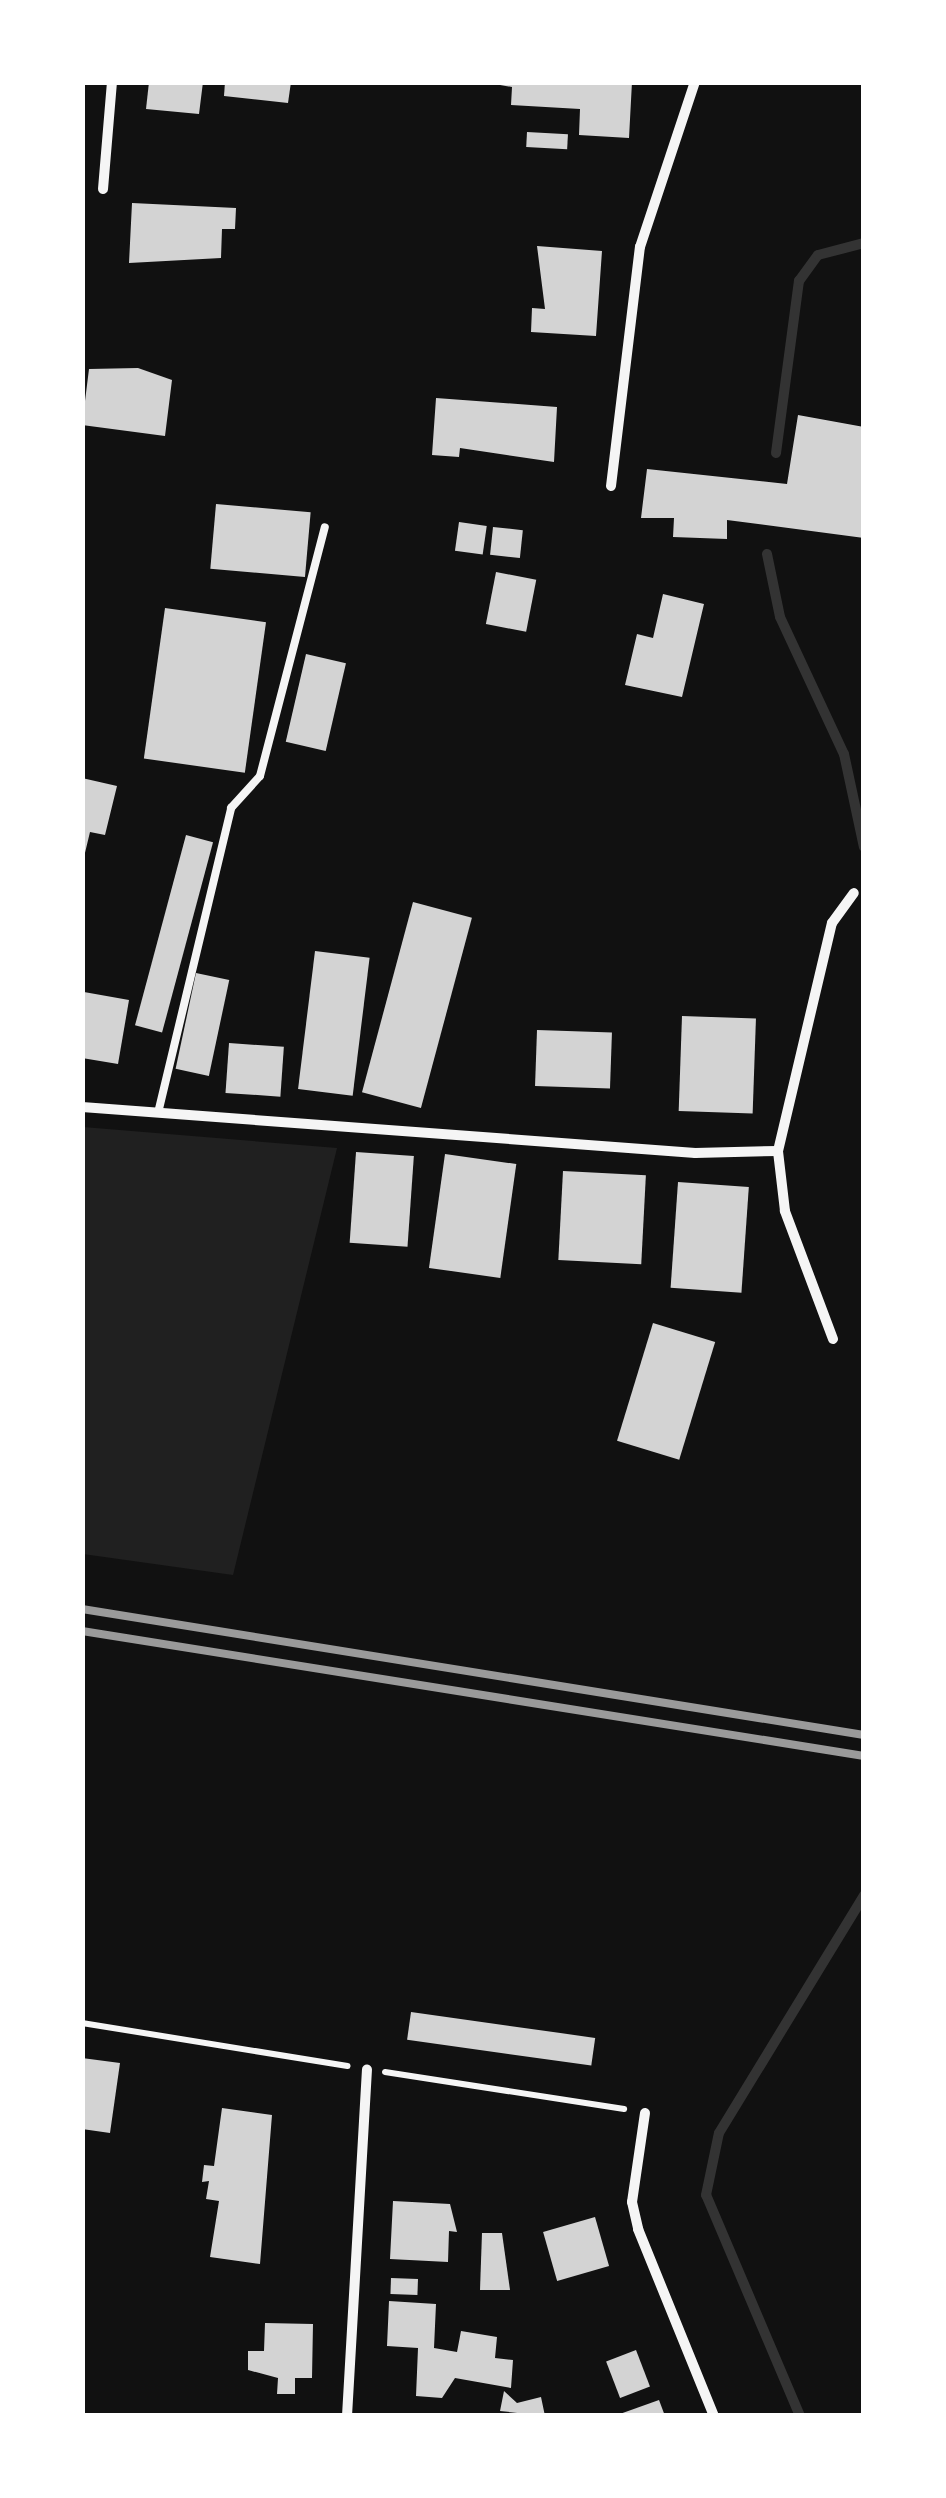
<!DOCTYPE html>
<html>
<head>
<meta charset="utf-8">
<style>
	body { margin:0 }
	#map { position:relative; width:946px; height:2498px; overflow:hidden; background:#111; font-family:"Titillium Web",sans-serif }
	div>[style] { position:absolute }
	.green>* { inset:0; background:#202020 }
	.stream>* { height:10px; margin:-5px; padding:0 5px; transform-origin:5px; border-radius:5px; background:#333 }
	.building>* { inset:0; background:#d3d3d3; transform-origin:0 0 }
	.path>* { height:6px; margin:-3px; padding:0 3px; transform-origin:3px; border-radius:3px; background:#f5f5f5 }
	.service>* { height:8px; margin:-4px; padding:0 4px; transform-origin:4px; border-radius:4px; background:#f5f5f5 }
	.minor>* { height:10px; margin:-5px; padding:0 5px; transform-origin:5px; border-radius:5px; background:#f5f5f5 }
	.rail>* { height:8px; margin:-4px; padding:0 4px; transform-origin:4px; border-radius:4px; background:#9a9a9a }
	span { translate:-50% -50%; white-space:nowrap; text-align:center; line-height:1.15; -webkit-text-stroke:10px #fff; paint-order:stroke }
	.frame { position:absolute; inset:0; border:85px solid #fff; pointer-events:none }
</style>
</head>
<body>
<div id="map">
	<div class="green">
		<div style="clip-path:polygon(83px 1127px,337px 1148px,233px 1575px,83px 1554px)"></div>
	</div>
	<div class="stream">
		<div style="left:776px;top:453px;width:174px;rotate:-82.4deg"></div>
		<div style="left:799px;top:281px;width:32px;rotate:-54deg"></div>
		<div style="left:818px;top:255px;width:48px;rotate:-14.6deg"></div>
		<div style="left:767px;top:554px;width:64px;rotate:78.3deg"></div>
		<div style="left:780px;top:617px;width:151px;rotate:65deg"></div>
		<div style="left:844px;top:754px;width:95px;rotate:77.9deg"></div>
		<div style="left:800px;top:2416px;width:240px;rotate:-113deg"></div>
		<div style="left:706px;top:2195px;width:63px;rotate:-78.2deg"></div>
		<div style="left:719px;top:2133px;width:279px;rotate:-58.6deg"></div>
	</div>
	<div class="building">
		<div style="clip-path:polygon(149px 82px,203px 82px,199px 114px,146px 109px)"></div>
		<div style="clip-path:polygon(225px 82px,291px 82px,288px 103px,224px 96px)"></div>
		<div style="clip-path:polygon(483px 82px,632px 82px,629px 138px,579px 135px,580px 109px,511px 105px,512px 87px)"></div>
		<div style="left:527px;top:132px;width:41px;height:15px;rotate:3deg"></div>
		<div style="clip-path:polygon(132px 203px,236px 208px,235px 229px,222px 229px,221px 258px,129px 263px)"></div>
		<div style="clip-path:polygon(537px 246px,602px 251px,596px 336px,531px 332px,532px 308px,545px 309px)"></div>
		<div style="clip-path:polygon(138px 368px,172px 380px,165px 436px,82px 425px,89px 369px)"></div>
		<div style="clip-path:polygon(436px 398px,557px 407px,554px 462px,460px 448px,459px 457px,432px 455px)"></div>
		<div style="clip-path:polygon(798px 415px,864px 427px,864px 538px,727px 520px,727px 539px,673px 537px,674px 518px,641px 518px,647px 469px,787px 484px)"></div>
		<div style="left:216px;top:504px;width:95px;height:65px;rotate:5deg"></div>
		<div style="left:459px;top:522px;width:28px;height:29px;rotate:8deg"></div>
		<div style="left:493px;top:527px;width:30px;height:28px;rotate:6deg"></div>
		<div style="left:496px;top:572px;width:41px;height:53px;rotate:11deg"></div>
		<div style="clip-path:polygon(663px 594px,704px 604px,682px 697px,625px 685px,637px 634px,653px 638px)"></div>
		<div style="left:165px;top:608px;width:102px;height:152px;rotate:8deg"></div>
		<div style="left:306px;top:654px;width:41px;height:90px;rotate:13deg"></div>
		<div style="clip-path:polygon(82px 778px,117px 786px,105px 835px,90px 832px,84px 857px)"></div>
		<div style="left:186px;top:835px;width:28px;height:197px;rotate:15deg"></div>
		<div style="left:413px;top:902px;width:61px;height:197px;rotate:15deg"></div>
		<div style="left:315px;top:951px;width:55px;height:139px;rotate:7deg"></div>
		<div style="left:196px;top:973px;width:34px;height:98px;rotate:12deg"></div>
		<div style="clip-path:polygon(84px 992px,129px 1000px,118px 1064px,82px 1058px)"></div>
		<div style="left:682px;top:1016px;width:74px;height:95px;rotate:2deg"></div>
		<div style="left:537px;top:1030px;width:75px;height:56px;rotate:2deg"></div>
		<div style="left:229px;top:1043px;width:55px;height:50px;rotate:4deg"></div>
		<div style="left:356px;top:1152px;width:58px;height:91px;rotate:4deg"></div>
		<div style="left:445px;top:1154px;width:72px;height:115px;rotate:8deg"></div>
		<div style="left:563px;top:1171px;width:83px;height:89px;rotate:3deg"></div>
		<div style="left:678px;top:1182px;width:71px;height:106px;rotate:4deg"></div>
		<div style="left:653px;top:1323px;width:65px;height:123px;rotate:17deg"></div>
		<div style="left:411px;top:2012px;width:186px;height:28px;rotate:8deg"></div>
		<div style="clip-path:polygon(82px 2058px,120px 2063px,110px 2133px,82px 2129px)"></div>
		<div style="clip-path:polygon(222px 2108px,272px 2115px,260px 2264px,210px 2257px,219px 2201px,206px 2199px,209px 2181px,202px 2182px,204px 2165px,214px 2166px)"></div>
		<div style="clip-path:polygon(393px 2201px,450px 2204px,457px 2232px,449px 2231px,448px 2262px,390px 2259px)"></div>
		<div style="left:595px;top:2217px;width:51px;height:54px;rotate:74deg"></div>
		<div style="clip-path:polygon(482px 2233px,502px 2233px,510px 2290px,480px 2290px)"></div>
		<div style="left:391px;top:2278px;width:27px;height:16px;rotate:2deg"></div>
		<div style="clip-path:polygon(389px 2301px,436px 2304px,434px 2348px,457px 2352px,461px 2331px,497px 2337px,495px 2358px,513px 2360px,511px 2388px,455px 2378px,442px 2398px,416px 2396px,418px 2348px,387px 2346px)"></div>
		<div style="clip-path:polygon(265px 2323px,313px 2324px,312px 2378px,295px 2378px,295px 2394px,277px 2394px,278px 2378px,248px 2370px,248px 2351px,264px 2351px)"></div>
		<div style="left:636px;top:2350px;width:39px;height:32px;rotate:69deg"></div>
		<div style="clip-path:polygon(504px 2391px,517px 2403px,541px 2397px,545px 2416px,500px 2411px)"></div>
		<div style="clip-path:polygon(659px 2400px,665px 2416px,618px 2416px,617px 2415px)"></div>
	</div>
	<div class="path">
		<div style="left:82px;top:2023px;width:269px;rotate:9.2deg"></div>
		<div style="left:385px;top:2072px;width:242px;rotate:8.8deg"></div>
	</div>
	<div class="service">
		<div style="left:158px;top:1113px;width:314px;rotate:-76.5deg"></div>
		<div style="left:231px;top:808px;width:43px;rotate:-47.8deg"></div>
		<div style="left:260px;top:776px;width:257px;rotate:-75.4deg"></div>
	</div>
	<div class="minor">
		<div style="left:103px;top:189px;width:107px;rotate:-85.2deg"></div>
		<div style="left:611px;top:486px;width:241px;rotate:-83.1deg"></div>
		<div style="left:640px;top:247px;width:174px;rotate:-71.6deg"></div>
		<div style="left:82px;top:1107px;width:615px;rotate:4.29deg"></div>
		<div style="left:695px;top:1153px;width:83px;rotate:-1.4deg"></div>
		<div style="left:833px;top:1339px;width:137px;rotate:-110.6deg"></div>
		<div style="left:785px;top:1211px;width:60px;rotate:-96.7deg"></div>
		<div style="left:778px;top:1151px;width:234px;rotate:-76.7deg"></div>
		<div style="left:832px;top:923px;width:37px;rotate:-54deg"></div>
		<div style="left:645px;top:2113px;width:90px;rotate:98.3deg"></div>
		<div style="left:632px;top:2202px;width:28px;rotate:77deg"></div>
		<div style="left:638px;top:2229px;width:202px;rotate:67.9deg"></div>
		<div style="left:347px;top:2416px;width:347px;rotate:-86.7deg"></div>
	</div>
	<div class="rail">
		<div style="left:82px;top:1609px;width:792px;rotate:9.15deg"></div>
		<div style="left:82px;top:1631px;width:792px;rotate:9.08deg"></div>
	</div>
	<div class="frame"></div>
</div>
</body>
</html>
